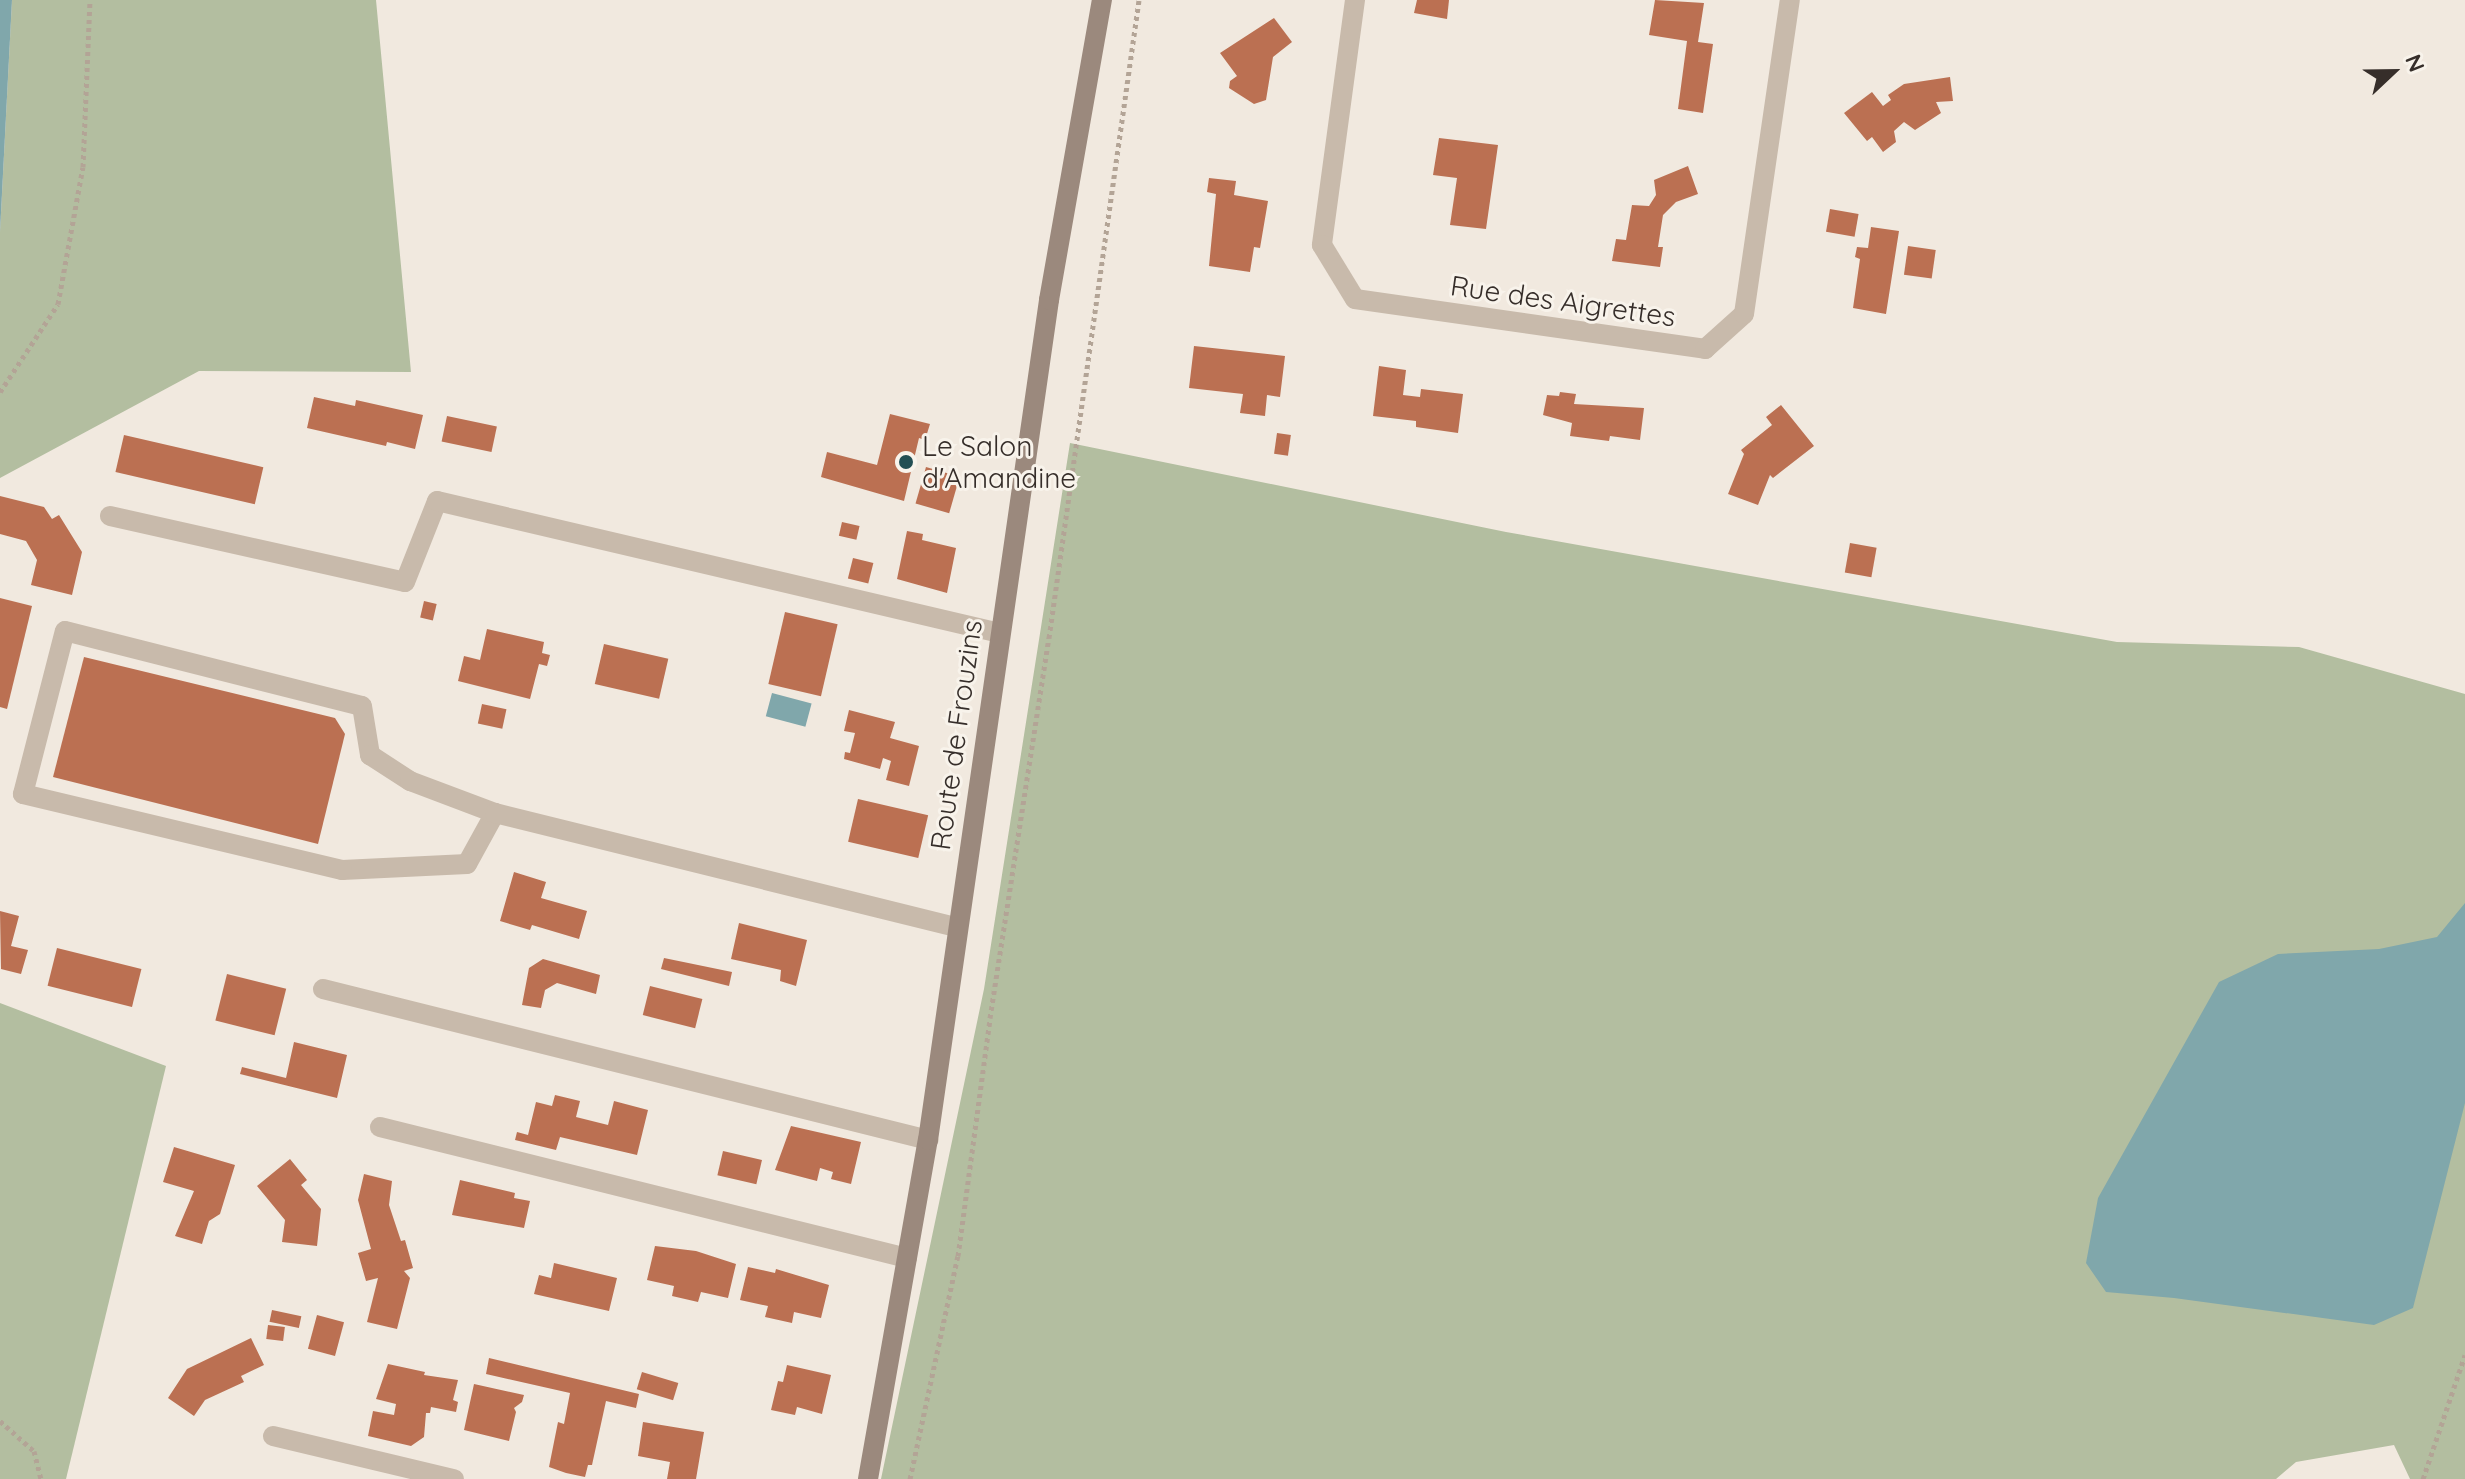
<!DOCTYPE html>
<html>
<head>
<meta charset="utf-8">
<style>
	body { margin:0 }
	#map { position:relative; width:2465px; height:1479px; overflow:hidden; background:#f1e9df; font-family:Quicksand,sans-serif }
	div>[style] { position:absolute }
	.green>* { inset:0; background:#b3bea0 }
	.water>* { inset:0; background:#80a7ab; transform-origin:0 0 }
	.building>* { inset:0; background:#bb7052; transform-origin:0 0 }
	.path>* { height:5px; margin-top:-2.5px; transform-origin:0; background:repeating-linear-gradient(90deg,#b3a496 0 4px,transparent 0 8px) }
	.street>* { height:20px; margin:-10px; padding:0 10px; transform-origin:10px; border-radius:10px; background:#c8baab }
	.secondary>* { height:20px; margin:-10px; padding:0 10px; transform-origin:10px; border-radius:10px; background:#9b897d }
	.dots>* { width:22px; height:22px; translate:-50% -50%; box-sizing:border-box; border:4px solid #f8f3eb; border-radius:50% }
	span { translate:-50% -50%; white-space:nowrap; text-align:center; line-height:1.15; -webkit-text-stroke:6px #f8f3eb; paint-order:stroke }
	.street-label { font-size:28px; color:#362e2a }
	.poi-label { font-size:28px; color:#362e2a }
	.left { translate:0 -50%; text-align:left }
	.north { position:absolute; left:2353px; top:32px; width:80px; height:80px; -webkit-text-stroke:6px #f8f3eb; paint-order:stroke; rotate:68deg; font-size:22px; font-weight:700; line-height:32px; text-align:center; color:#362e2a }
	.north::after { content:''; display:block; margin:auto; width:28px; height:36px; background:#362e2a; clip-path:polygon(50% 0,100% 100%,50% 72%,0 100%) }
</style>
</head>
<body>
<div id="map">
	<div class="green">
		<div style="clip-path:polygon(12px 0,376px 0,411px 372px,199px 371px,0 478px,0 232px)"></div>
		<div style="clip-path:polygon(1070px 443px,1506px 532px,2117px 642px,2299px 647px,2465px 694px,2465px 1479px,2410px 1479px,2394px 1445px,2296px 1462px,2276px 1479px,881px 1479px,984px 989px)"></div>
		<div style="clip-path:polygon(0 1003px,166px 1066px,66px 1479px,0 1479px)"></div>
	</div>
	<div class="water">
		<div style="clip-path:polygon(0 0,12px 0,0 232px)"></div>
		<div style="left:772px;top:693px;width:41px;height:24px;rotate:15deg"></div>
		<div style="clip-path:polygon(2465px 903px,2465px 1103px,2413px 1308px,2374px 1325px,2174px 1298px,2106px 1292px,2086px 1263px,2098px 1198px,2219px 982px,2278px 954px,2379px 949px,2437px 937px)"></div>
	</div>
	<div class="building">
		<div style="clip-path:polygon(1417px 0,1449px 0,1447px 19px,1414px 13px)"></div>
		<div style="clip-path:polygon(1655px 0,1704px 3px,1698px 42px,1713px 44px,1703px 113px,1678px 109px,1687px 41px,1649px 35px)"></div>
		<div style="clip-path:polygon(1274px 18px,1292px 42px,1273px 57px,1266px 100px,1254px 104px,1229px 88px,1230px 81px,1237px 76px,1220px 53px)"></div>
		<div style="clip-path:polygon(1950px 77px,1953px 101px,1936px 102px,1941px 113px,1915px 130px,1904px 122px,1894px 131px,1896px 142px,1883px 152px,1872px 137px,1867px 141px,1844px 113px,1872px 92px,1883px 106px,1891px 100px,1888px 95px,1904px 84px)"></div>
		<div style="clip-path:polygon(1439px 138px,1498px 145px,1486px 229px,1450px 225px,1457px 178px,1433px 175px)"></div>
		<div style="clip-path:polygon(1688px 166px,1698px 194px,1676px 202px,1663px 215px,1658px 247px,1663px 247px,1660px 267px,1612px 261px,1616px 239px,1626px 240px,1632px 205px,1649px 206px,1656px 195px,1654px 180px)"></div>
		<div style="clip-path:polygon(1209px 178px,1236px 181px,1234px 195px,1268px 201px,1260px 248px,1254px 247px,1250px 272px,1209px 266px,1216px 194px,1207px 192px)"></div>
		<div style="left:1830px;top:209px;width:29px;height:23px;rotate:10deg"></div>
		<div style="clip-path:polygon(1871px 227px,1899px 231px,1886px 314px,1853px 308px,1860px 259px,1855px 257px,1857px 247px,1868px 248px)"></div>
		<div style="left:1908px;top:246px;width:28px;height:29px;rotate:8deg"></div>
		<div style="clip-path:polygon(1194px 346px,1285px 356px,1280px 397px,1267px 395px,1265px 416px,1240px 413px,1243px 394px,1189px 388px)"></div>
		<div style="clip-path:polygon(1379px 366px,1406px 370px,1403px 395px,1420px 397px,1421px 389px,1463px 394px,1458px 433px,1416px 427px,1416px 421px,1373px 416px)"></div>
		<div style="clip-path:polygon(1560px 392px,1576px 394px,1574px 404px,1644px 408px,1640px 440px,1610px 436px,1609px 441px,1570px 436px,1572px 423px,1543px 415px,1547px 395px,1559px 396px)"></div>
		<div style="clip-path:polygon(314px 397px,355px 406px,356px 400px,423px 415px,415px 449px,387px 442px,386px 446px,307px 428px)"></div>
		<div style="clip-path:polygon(1781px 405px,1814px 446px,1773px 478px,1770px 475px,1758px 505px,1728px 494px,1744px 454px,1741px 450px,1772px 425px,1766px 417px)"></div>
		<div style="clip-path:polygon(890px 414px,930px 424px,925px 440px,919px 438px,904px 501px,821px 477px,827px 452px,877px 465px)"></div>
		<div style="left:447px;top:416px;width:51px;height:26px;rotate:12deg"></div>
		<div style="left:1277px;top:433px;width:14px;height:21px;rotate:8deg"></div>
		<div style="left:124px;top:435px;width:143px;height:38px;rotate:13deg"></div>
		<div style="left:926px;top:467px;width:35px;height:38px;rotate:16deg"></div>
		<div style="clip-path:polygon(0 496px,44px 507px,52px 519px,59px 515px,82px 552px,72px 595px,31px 585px,37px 560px,26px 541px,0 534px)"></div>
		<div style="left:842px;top:522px;width:18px;height:14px;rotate:13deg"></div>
		<div style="clip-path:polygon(907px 531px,923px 534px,922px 540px,956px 548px,947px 593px,897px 579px)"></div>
		<div style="left:1850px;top:543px;width:27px;height:30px;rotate:10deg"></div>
		<div style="left:853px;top:558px;width:21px;height:21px;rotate:14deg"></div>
		<div style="clip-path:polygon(0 598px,32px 606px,7px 709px,0 707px)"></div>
		<div style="left:424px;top:601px;width:13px;height:17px;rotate:13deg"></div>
		<div style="left:785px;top:612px;width:54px;height:74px;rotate:13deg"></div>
		<div style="clip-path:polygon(487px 629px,544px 642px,542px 653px,550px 655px,547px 666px,539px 664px,530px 699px,458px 681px,464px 656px,480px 660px)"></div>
		<div style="left:604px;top:644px;width:66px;height:41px;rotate:13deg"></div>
		<div style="clip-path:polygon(84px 657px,335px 718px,345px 734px,318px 844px,53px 777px)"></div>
		<div style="left:482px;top:704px;width:25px;height:20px;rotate:12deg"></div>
		<div style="clip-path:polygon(849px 710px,895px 722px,890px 738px,919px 746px,909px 786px,886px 780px,891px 761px,883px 758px,880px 769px,844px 759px,845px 752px,850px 753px,855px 733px,844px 731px)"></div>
		<div style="left:858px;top:799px;width:72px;height:44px;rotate:13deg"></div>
		<div style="clip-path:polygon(514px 872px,546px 882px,541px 898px,587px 911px,579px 939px,532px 925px,530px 930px,500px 921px)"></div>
		<div style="clip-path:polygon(0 911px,19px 916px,11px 946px,28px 950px,21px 974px,1px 969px)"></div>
		<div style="clip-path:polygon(739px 923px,807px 940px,796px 986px,780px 981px,781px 970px,731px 959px)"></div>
		<div style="left:57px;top:948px;width:87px;height:39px;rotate:14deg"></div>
		<div style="clip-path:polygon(664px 958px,732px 972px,729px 986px,661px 969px)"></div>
		<div style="clip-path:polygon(543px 959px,600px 975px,596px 994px,557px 983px,545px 990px,541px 1008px,522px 1005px,529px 968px)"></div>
		<div style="left:227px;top:974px;width:61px;height:48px;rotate:14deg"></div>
		<div style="left:650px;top:986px;width:54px;height:30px;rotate:14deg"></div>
		<div style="clip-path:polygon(294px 1042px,347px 1055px,337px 1098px,240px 1074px,242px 1067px,286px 1078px)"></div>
		<div style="clip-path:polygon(555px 1095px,580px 1101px,576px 1117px,608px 1125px,614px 1101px,648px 1110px,637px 1155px,560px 1137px,556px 1150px,515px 1140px,517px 1132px,528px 1135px,536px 1102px,552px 1106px)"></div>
		<div style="clip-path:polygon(791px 1126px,861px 1142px,851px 1184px,831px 1179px,833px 1172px,820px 1168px,817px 1181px,775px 1170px)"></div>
		<div style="clip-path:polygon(174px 1147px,235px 1165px,220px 1214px,209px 1221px,202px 1244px,175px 1236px,194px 1191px,163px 1182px)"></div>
		<div style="left:723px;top:1151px;width:40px;height:25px;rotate:13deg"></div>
		<div style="clip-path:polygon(290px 1159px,307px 1180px,301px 1185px,321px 1209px,317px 1246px,282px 1242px,285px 1220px,257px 1186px)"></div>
		<div style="clip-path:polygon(364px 1174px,392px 1181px,389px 1205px,401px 1241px,405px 1240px,413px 1268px,404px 1271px,410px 1278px,397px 1329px,367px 1322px,378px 1278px,366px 1281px,358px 1253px,371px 1249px,358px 1200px)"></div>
		<div style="clip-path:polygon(460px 1180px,515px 1193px,514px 1198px,530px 1201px,524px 1228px,452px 1215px)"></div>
		<div style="clip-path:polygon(655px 1246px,696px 1251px,736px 1264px,728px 1298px,701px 1292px,698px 1302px,672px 1296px,674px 1286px,647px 1280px)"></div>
		<div style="clip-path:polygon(554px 1263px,617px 1278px,609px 1311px,534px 1294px,539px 1275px,551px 1278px)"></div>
		<div style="clip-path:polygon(748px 1267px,775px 1273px,776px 1269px,829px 1285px,821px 1318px,794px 1312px,792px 1323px,765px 1317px,768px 1306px,740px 1300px)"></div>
		<div style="left:272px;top:1310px;width:30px;height:12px;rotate:12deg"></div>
		<div style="left:317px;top:1315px;width:28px;height:35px;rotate:15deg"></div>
		<div style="left:268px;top:1325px;width:17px;height:14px;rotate:7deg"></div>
		<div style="clip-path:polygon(251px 1338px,264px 1365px,241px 1376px,244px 1382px,205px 1400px,194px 1416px,168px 1398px,187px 1369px)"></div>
		<div style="clip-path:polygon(489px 1358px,639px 1394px,636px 1408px,606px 1401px,592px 1465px,588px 1465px,585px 1477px,566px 1473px,549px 1467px,558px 1422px,564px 1424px,570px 1393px,486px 1374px)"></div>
		<div style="clip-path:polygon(388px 1364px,425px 1372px,424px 1375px,458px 1380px,453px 1400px,458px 1402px,456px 1412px,431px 1407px,430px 1413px,426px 1413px,424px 1437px,411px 1446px,368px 1436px,373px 1411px,394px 1415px,396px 1404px,376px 1399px)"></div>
		<div style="clip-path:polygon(787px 1365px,831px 1375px,822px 1414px,797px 1407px,795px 1415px,771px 1410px,778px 1381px,783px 1382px)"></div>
		<div style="left:642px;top:1372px;width:38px;height:18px;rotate:17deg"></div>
		<div style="clip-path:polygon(474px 1384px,524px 1395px,522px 1402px,514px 1408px,516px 1412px,509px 1441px,464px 1430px)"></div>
		<div style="clip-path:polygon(643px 1422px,704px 1432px,696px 1479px,667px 1479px,670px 1462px,638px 1456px)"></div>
	</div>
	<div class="path">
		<div style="left:0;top:392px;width:105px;rotate:-56.6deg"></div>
		<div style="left:58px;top:304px;width:139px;rotate:-79.7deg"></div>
		<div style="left:83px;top:167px;width:167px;rotate:-87.6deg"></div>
		<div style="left:0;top:1421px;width:45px;rotate:41.4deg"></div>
		<div style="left:34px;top:1451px;width:29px;rotate:76deg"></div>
		<div style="left:910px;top:1479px;width:228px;rotate:-77.9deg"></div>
		<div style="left:958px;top:1256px;width:240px;rotate:-82.3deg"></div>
		<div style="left:990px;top:1018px;width:385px;rotate:-81.2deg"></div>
		<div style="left:1049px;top:638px;width:644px;rotate:-81.97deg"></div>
		<div style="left:2423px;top:1479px;width:131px;rotate:-71.3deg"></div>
	</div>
	<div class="street">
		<div style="left:1355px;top:0;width:247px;rotate:97.7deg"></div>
		<div style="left:1322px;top:245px;width:63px;rotate:58.6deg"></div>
		<div style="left:1355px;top:299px;width:354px;rotate:8.1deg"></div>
		<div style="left:1705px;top:349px;width:52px;rotate:-41.9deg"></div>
		<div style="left:1744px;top:314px;width:317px;rotate:-81.7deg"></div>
		<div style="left:110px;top:516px;width:302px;rotate:12.6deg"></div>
		<div style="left:405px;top:582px;width:87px;rotate:-68.4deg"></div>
		<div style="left:437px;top:501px;width:578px;rotate:13.2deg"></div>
		<div style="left:495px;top:813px;width:58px;rotate:118.8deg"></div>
		<div style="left:467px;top:864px;width:125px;rotate:177.3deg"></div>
		<div style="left:342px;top:870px;width:328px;rotate:-166.6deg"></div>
		<div style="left:23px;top:794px;width:168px;rotate:-75.6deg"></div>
		<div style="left:65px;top:631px;width:306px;rotate:14.2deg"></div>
		<div style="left:362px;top:706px;width:50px;rotate:80.7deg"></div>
		<div style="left:370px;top:755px;width:48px;rotate:33deg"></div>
		<div style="left:410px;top:781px;width:91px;rotate:20.6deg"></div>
		<div style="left:495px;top:813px;width:476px;rotate:13.9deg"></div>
		<div style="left:323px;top:989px;width:624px;rotate:14.01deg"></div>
		<div style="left:380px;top:1127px;width:543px;rotate:13.96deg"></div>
		<div style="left:273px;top:1436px;width:186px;rotate:13.4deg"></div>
	</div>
	<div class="secondary">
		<div style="left:868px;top:1479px;width:344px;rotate:-80deg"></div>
		<div style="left:928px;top:1140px;width:849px;rotate:-81.8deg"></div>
		<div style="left:1049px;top:300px;width:305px;rotate:-80deg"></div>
	</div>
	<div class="dots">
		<div style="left:906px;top:462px;background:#234f54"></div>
	</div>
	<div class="street-label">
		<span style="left:1563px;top:301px;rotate:8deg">Rue des Aigrettes</span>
		<span style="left:956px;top:735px;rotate:-82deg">Route de Frouzins</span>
	</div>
	<div class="poi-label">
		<span class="left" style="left:922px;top:462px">Le Salon<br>d'Amandine</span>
	</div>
	<div class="north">N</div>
</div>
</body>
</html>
